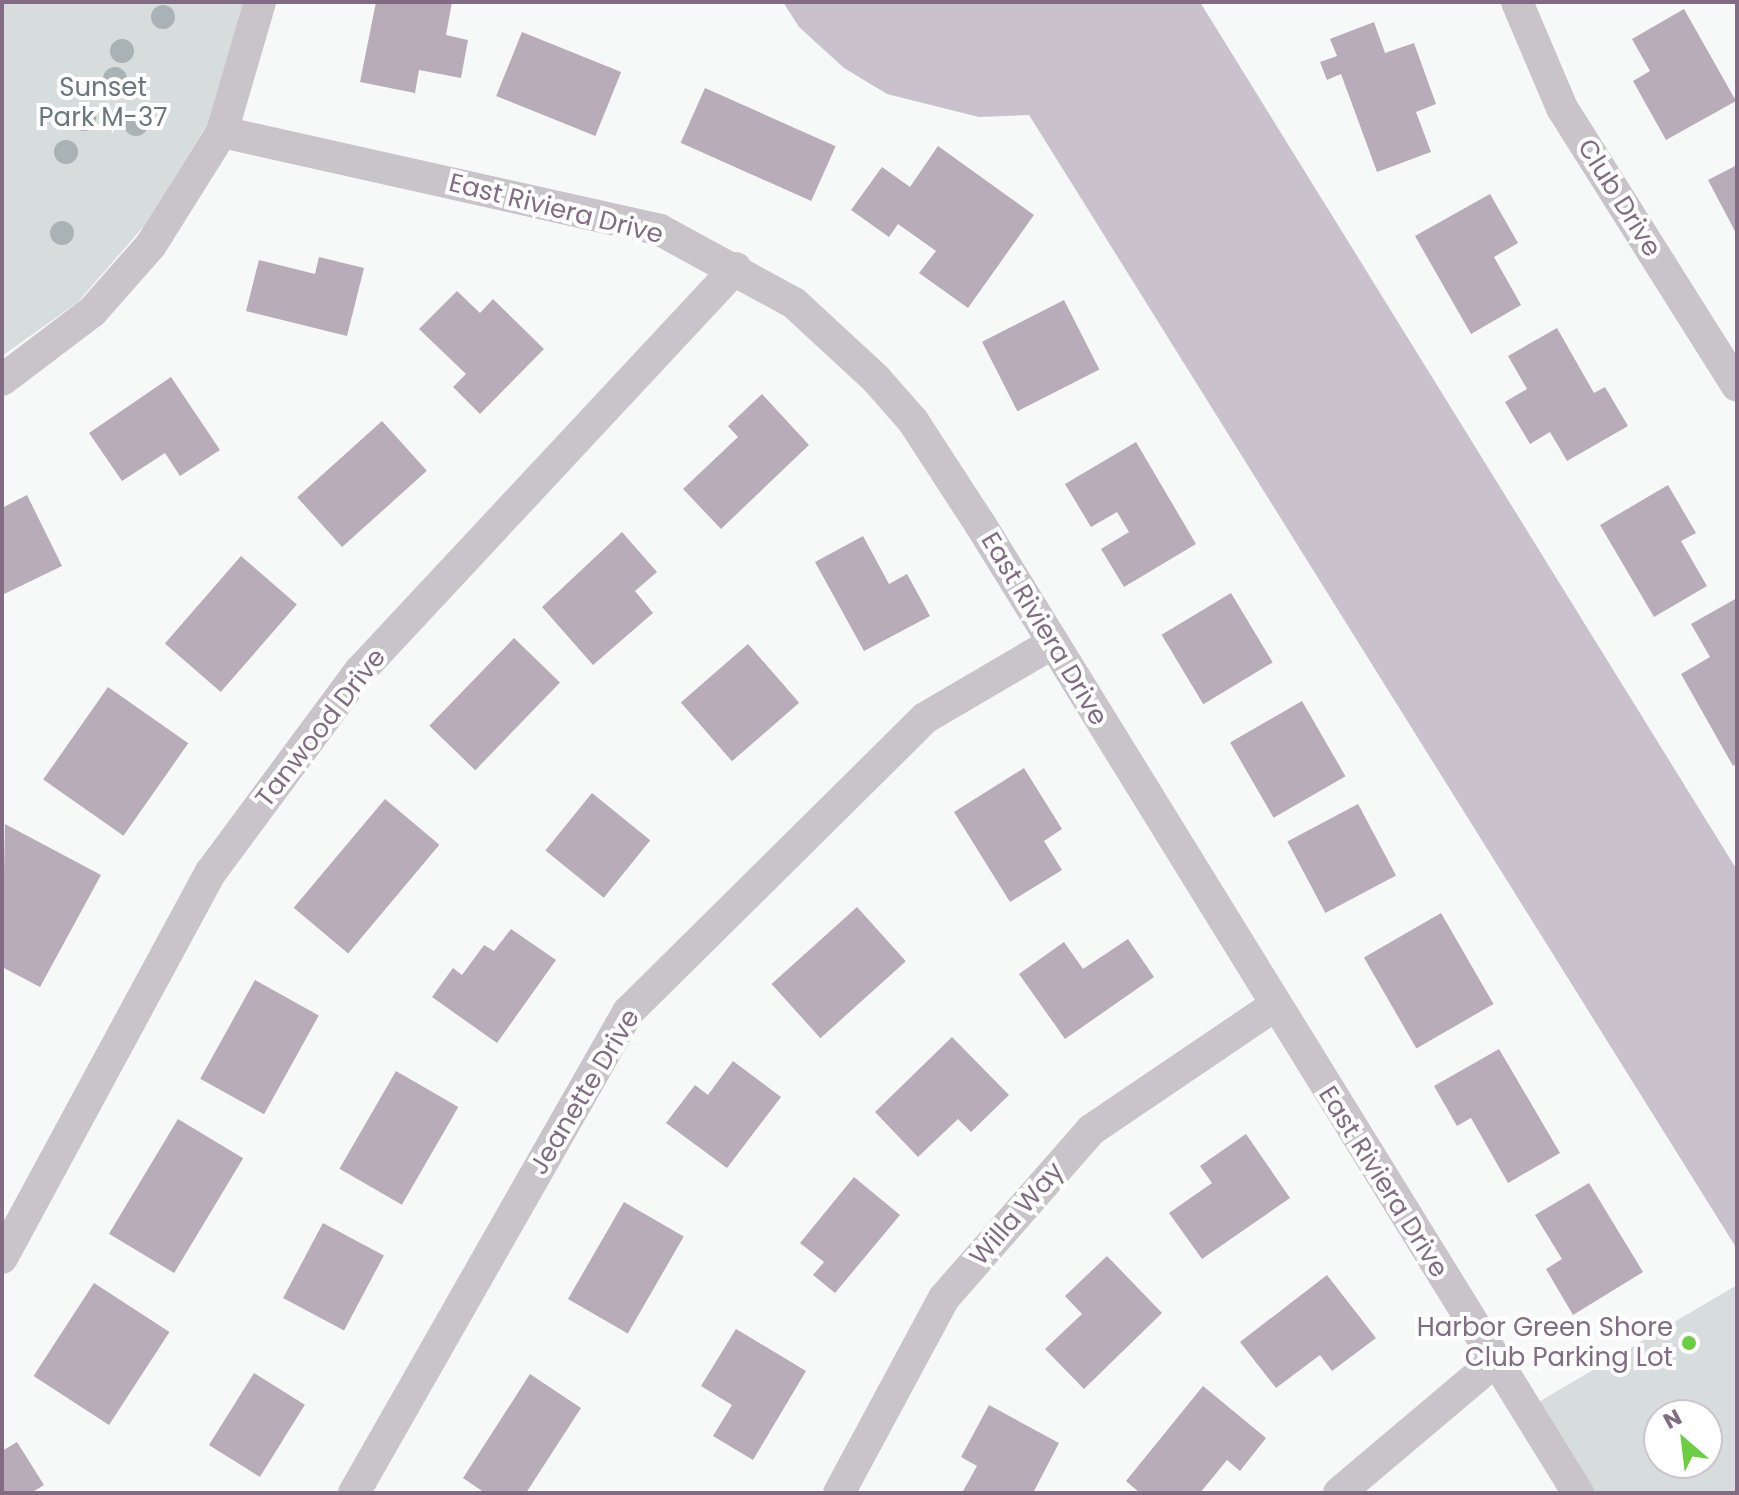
<!DOCTYPE html>
<html>
<head>
<meta charset="utf-8">
<style>
	body { margin:0 }
	#map { position:relative; width:1739px; height:1495px; overflow:hidden; background:#f7f9f8; font-family:Poppins,sans-serif }
	div>[style] { position:absolute }
	.green>* { inset:0; background:#d7dddd }
	.water>* { inset:0; background:#c9c2cc }
	.building>* { inset:0; background:#b7acb8; transform-origin:0 0 }
	.street>* { height:32px; margin:-16px; padding:0 16px; transform-origin:16px; border-radius:16px; background:#c9c3ca }
	.trees>* { width:24px; height:24px; margin:-12px; border-radius:50%; background:#a9b2b4 }
	.dots>* { width:22px; height:22px; translate:-50% -50%; box-sizing:border-box; border:4px solid #fff; border-radius:50% }
	span { translate:-50% -50%; white-space:nowrap; text-align:center; line-height:1.15; -webkit-text-stroke:8px #fff; paint-order:stroke }
	.park-label { font-size:26px; color:#6a777c }
	.street-label { font-size:26px; color:#826c84 }
	.poi-label { font-size:26px; color:#826c84 }
	.right { translate:-100% -50%; text-align:right }
	.frame { position:absolute; inset:0; border:4px solid #826c84; pointer-events:none }
	.north { position:absolute; left:1643px; top:1399px; width:80px; height:80px; box-sizing:border-box; background:#fff; border:2px solid #cdc4ce; border-radius:50%; rotate:332deg; font-size:22px; font-weight:700; line-height:32px; text-align:center; color:#826c84 }
	.north::after { content:''; display:block; margin:auto; width:28px; height:36px; background:#6acd42; clip-path:polygon(50% 0,100% 100%,50% 72%,0 100%) }
</style>
</head>
<body>
<div id="map">
	<div class="green">
		<div style="clip-path:polygon(2px 2px,244px 2px,210px 120px,144px 226px,78px 302px,2px 356px)"></div>
		<div style="clip-path:polygon(evenodd,1737px 1285px,1737px 1493px,1578px 1493px,1525px 1410px,1737px 1285px,1659px 1415px,1707px 1415px,1707px 1463px,1659px 1463px,1659px 1415px)"></div>
	</div>
	<div class="water">
		<div style="clip-path:polygon(783px 2px,1200px 2px,1737px 870px,1737px 1249px,1029px 115px,979px 117px,887px 94px,844px 68px,799px 27px)"></div>
	</div>
	<div class="building">
		<div style="clip-path:polygon(376px 2px,452px 2px,446px 35px,468px 40px,461px 78px,419px 70px,415px 93px,360px 82px)"></div>
		<div style="clip-path:polygon(1684px 9px,1736px 101px,1666px 140px,1633px 81px,1650px 71px,1632px 39px)"></div>
		<div style="clip-path:polygon(1374px 22px,1385px 53px,1414px 43px,1436px 104px,1416px 112px,1431px 152px,1377px 172px,1341px 74px,1327px 80px,1320px 62px,1337px 56px,1330px 39px)"></div>
		<div style="left:522px;top:32px;width:107px;height:69px;rotate:22deg"></div>
		<div style="left:705px;top:88px;width:143px;height:60px;rotate:24deg"></div>
		<div style="clip-path:polygon(938px 146px,1034px 215px,968px 308px,919px 273px,936px 251px,898px 224px,889px 237px,851px 210px,882px 167px,910px 187px)"></div>
		<div style="clip-path:polygon(1737px 165px,1737px 235px,1708px 180px)"></div>
		<div style="clip-path:polygon(1490px 194px,1518px 243px,1494px 257px,1521px 305px,1471px 334px,1415px 236px)"></div>
		<div style="clip-path:polygon(319px 257px,364px 268px,347px 336px,246px 311px,259px 260px,315px 274px)"></div>
		<div style="clip-path:polygon(457px 291px,480px 313px,493px 299px,544px 349px,480px 414px,453px 387px,466px 374px,419px 329px)"></div>
		<div style="left:1064px;top:300px;width:78px;height:92px;rotate:63deg"></div>
		<div style="clip-path:polygon(1557px 328px,1594px 393px,1605px 387px,1628px 426px,1567px 461px,1550px 432px,1530px 444px,1505px 402px,1527px 389px,1508px 356px)"></div>
		<div style="clip-path:polygon(171px 377px,220px 450px,180px 476px,165px 453px,122px 481px,89px 433px)"></div>
		<div style="clip-path:polygon(762px 394px,809px 445px,721px 529px,683px 489px,738px 437px,728px 426px)"></div>
		<div style="left:382px;top:421px;width:67px;height:114px;rotate:48deg"></div>
		<div style="clip-path:polygon(1136px 442px,1196px 544px,1124px 587px,1101px 549px,1129px 532px,1117px 512px,1091px 527px,1065px 484px)"></div>
		<div style="clip-path:polygon(1668px 485px,1696px 533px,1681px 541px,1707px 586px,1654px 617px,1600px 525px)"></div>
		<div style="clip-path:polygon(27px 495px,62px 566px,2px 595px,2px 508px)"></div>
		<div style="clip-path:polygon(622px 532px,657px 572px,635px 591px,653px 613px,593px 665px,542px 607px)"></div>
		<div style="clip-path:polygon(863px 536px,889px 584px,907px 574px,930px 616px,864px 651px,815px 562px)"></div>
		<div style="left:241px;top:556px;width:74px;height:116px;rotate:41deg"></div>
		<div style="left:1231px;top:593px;width:81px;height:81px;rotate:59deg"></div>
		<div style="clip-path:polygon(1737px 598px,1737px 763px,1733px 766px,1681px 674px,1710px 657px,1691px 624px)"></div>
		<div style="left:514px;top:638px;width:64px;height:122px;rotate:44deg"></div>
		<div style="left:748px;top:644px;width:78px;height:89px;rotate:49deg"></div>
		<div style="left:108px;top:687px;width:98px;height:113px;rotate:35deg"></div>
		<div style="left:1302px;top:701px;width:87px;height:83px;rotate:60deg"></div>
		<div style="clip-path:polygon(1024px 768px,1062px 829px,1044px 841px,1062px 870px,1010px 902px,954px 812px)"></div>
		<div style="left:592px;top:793px;width:75px;height:74px;rotate:39deg"></div>
		<div style="left:385px;top:799px;width:71px;height:142px;rotate:40deg"></div>
		<div style="left:1358px;top:804px;width:81px;height:80px;rotate:62deg"></div>
		<div style="clip-path:polygon(5px 824px,101px 875px,40px 987px,2px 967px)"></div>
		<div style="left:857px;top:907px;width:73px;height:115px;rotate:48deg"></div>
		<div style="left:1441px;top:913px;width:105px;height:89px;rotate:60deg"></div>
		<div style="clip-path:polygon(511px 929px,556px 960px,497px 1043px,432px 997px,453px 968px,462px 975px,484px 945px,494px 951px)"></div>
		<div style="clip-path:polygon(1128px 939px,1154px 977px,1065px 1039px,1019px 974px,1064px 942px,1083px 969px)"></div>
		<div style="left:255px;top:980px;width:73px;height:113px;rotate:29deg"></div>
		<div style="clip-path:polygon(952px 1037px,1009px 1095px,971px 1132px,958px 1119px,918px 1157px,875px 1112px)"></div>
		<div style="clip-path:polygon(1499px 1049px,1560px 1153px,1508px 1183px,1471px 1118px,1457px 1126px,1434px 1086px)"></div>
		<div style="clip-path:polygon(733px 1061px,781px 1097px,727px 1168px,666px 1123px,695px 1085px,708px 1095px)"></div>
		<div style="left:396px;top:1071px;width:72px;height:113px;rotate:30deg"></div>
		<div style="left:178px;top:1119px;width:76px;height:134px;rotate:31deg"></div>
		<div style="clip-path:polygon(1246px 1134px,1290px 1198px,1202px 1259px,1169px 1213px,1212px 1183px,1200px 1166px)"></div>
		<div style="clip-path:polygon(854px 1177px,900px 1215px,835px 1293px,813px 1275px,824px 1262px,800px 1243px)"></div>
		<div style="clip-path:polygon(1589px 1183px,1643px 1272px,1573px 1315px,1546px 1269px,1562px 1259px,1535px 1215px)"></div>
		<div style="left:624px;top:1202px;width:69px;height:112px;rotate:30deg"></div>
		<div style="left:323px;top:1223px;width:69px;height:85px;rotate:28deg"></div>
		<div style="clip-path:polygon(1107px 1256px,1162px 1313px,1084px 1389px,1045px 1349px,1082px 1314px,1065px 1296px)"></div>
		<div style="clip-path:polygon(1327px 1275px,1376px 1338px,1332px 1371px,1320px 1355px,1276px 1388px,1240px 1342px)"></div>
		<div style="left:94px;top:1283px;width:90px;height:111px;rotate:33deg"></div>
		<div style="clip-path:polygon(736px 1329px,806px 1371px,753px 1460px,713px 1436px,732px 1405px,701px 1386px)"></div>
		<div style="left:254px;top:1373px;width:60px;height:85px;rotate:32deg"></div>
		<div style="clip-path:polygon(530px 1374px,581px 1408px,526px 1493px,485px 1493px,463px 1478px)"></div>
		<div style="clip-path:polygon(1203px 1386px,1266px 1438px,1240px 1471px,1227px 1460px,1200px 1493px,1140px 1493px,1126px 1481px)"></div>
		<div style="clip-path:polygon(989px 1405px,1059px 1443px,1033px 1493px,962px 1493px,977px 1466px,961px 1457px)"></div>
		<div style="clip-path:polygon(17px 1442px,44px 1485px,31px 1493px,2px 1493px,2px 1451px)"></div>
	</div>
	<div class="street">
		<div style="left:1517px;top:2px;width:115px;rotate:67deg"></div>
		<div style="left:1562px;top:108px;width:328px;rotate:57.8deg"></div>
		<div style="left:222px;top:132px;width:449px;rotate:12.6deg"></div>
		<div style="left:660px;top:230px;width:153px;rotate:28.6deg"></div>
		<div style="left:794px;top:303px;width:112px;rotate:42.8deg"></div>
		<div style="left:876px;top:379px;width:56px;rotate:48.6deg"></div>
		<div style="left:913px;top:421px;width:123px;rotate:57deg"></div>
		<div style="left:980px;top:524px;width:1139px;rotate:58.32deg"></div>
		<div style="left:2px;top:380px;width:113px;rotate:-37.1deg"></div>
		<div style="left:92px;top:312px;width:89px;rotate:-48.6deg"></div>
		<div style="left:151px;top:245px;width:133px;rotate:-57.9deg"></div>
		<div style="left:222px;top:132px;width:135px;rotate:-73.7deg"></div>
		<div style="left:2px;top:1258px;width:439px;rotate:-61.6deg"></div>
		<div style="left:211px;top:872px;width:250px;rotate:-53.5deg"></div>
		<div style="left:360px;top:671px;width:551px;rotate:-46.99deg"></div>
		<div style="left:354px;top:1493px;width:554px;rotate:-60.33deg"></div>
		<div style="left:628px;top:1012px;width:418px;rotate:-44.7deg"></div>
		<div style="left:925px;top:718px;width:146px;rotate:-30.4deg"></div>
		<div style="left:839px;top:1493px;width:221px;rotate:-61.7deg"></div>
		<div style="left:944px;top:1298px;width:223px;rotate:-48.8deg"></div>
		<div style="left:1091px;top:1130px;width:221px;rotate:-34.1deg"></div>
		<div style="left:1339px;top:1493px;width:203px;rotate:-40.2deg"></div>
	</div>
	<div class="trees">
		<div style="left:163px;top:17px"></div>
		<div style="left:122px;top:51px"></div>
		<div style="left:115px;top:79px"></div>
		<div style="left:84px;top:119px"></div>
		<div style="left:136px;top:124px"></div>
		<div style="left:66px;top:152px"></div>
		<div style="left:62px;top:233px"></div>
	</div>
	<div class="dots">
		<div style="left:1689px;top:1343px;background:#6acd42"></div>
	</div>
	<div class="park-label">
		<span style="left:103px;top:103px">Sunset<br>Park M-37</span>
	</div>
	<div class="street-label">
		<span style="left:1619px;top:198px;rotate:58deg">Club Drive</span>
		<span style="left:556px;top:209px;rotate:14deg">East Riviera Drive</span>
		<span style="left:1044px;top:629px;rotate:59deg">East Riviera Drive</span>
		<span style="left:321px;top:728px;rotate:-52deg">Tanwood Drive</span>
		<span style="left:585px;top:1092px;rotate:-59deg">Jeanette Drive</span>
		<span style="left:1383px;top:1182px;rotate:58deg">East Riviera Drive</span>
		<span style="left:1017px;top:1214px;rotate:-49deg">Willa Way</span>
	</div>
	<div class="poi-label">
		<span class="right" style="left:1673px;top:1343px">Harbor Green Shore<br>Club Parking Lot</span>
	</div>
	<div class="frame"></div>
	<div class="north">N</div>
</div>
</body>
</html>
